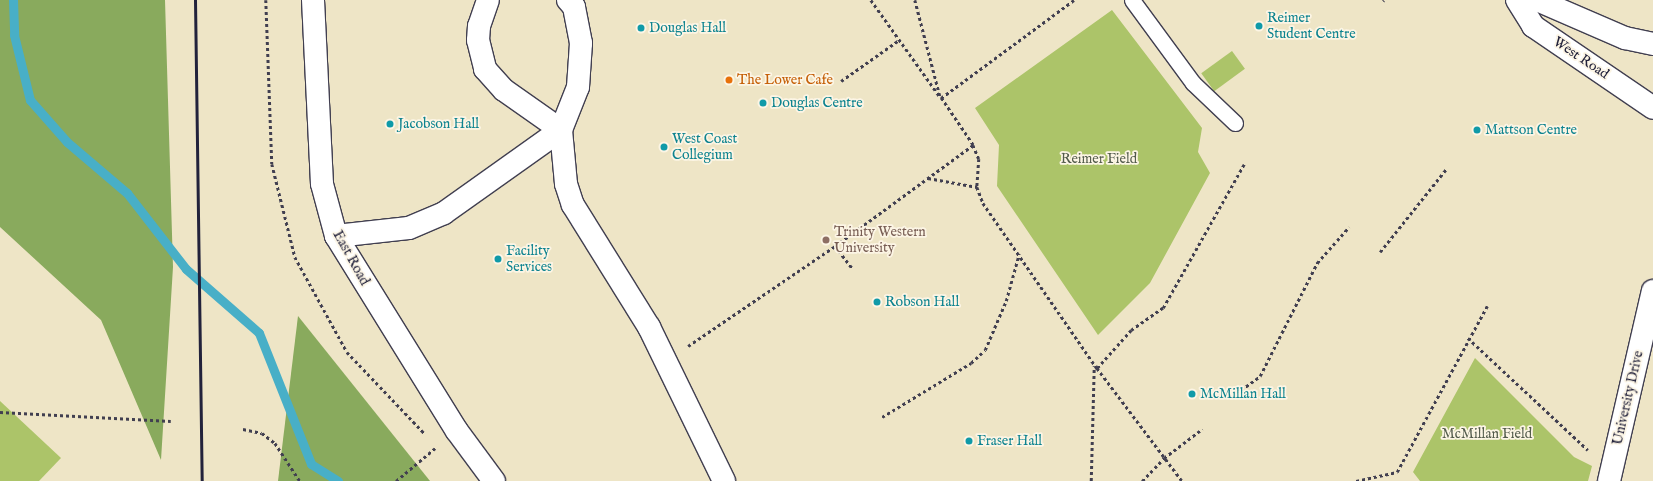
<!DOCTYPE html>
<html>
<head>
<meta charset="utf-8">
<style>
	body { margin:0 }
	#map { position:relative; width:1653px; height:481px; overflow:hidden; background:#eee5c6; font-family:"IM FELL English",serif }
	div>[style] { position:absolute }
	.green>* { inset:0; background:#acc469; transform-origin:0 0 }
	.forest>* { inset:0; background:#89aa5d }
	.stream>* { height:9px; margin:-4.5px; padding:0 4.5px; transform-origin:4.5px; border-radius:4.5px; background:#48afc7 }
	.path>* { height:2.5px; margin-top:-1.25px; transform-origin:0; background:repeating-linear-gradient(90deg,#413f50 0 3px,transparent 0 6px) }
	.roads { filter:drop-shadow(1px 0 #413f50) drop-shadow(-1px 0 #413f50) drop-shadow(0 1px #413f50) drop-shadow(0 -1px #413f50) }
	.lane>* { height:15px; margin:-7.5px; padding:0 7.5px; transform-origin:7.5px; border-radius:7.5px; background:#fff }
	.street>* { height:22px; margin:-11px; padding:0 11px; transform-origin:11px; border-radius:11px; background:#fff }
	.rail>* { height:3px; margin:-1.5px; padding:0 1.5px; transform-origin:1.5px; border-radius:1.5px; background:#22223b }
	.dots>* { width:11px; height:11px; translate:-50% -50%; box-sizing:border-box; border:2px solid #fcf5e5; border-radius:50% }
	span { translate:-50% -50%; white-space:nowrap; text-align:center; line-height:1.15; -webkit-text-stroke:3.5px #fcf5e5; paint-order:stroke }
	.culture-label { font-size:14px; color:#0d838f }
	.left { translate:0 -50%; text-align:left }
	.street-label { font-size:14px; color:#22223b }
	.food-label { font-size:14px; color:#c56008 }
	.park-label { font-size:14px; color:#525b4b }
	.education-label { font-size:14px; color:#785e54 }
</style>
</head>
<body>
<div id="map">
	<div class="green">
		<div style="clip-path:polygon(1112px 10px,1202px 128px,1198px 152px,1210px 173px,1150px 283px,1098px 335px,997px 186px,999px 145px,975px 108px)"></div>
		<div style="left:1232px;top:51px;width:22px;height:38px;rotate:54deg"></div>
		<div style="clip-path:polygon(1475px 358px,1574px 457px,1592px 466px,1588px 481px,1420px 481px,1413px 472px)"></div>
		<div style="clip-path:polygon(0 401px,61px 458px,39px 481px,0 481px)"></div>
	</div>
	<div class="forest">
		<div style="clip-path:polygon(0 0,165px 0,173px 267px,161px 460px,101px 320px,0 227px)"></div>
		<div style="clip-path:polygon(298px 316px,430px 481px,278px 481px)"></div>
	</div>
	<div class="stream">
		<div style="left:13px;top:0;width:35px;rotate:88deg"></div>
		<div style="left:14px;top:35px;width:67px;rotate:76.2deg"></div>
		<div style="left:30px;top:100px;width:56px;rotate:48.6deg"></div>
		<div style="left:67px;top:142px;width:79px;rotate:40.4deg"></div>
		<div style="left:127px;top:193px;width:96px;rotate:52.2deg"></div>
		<div style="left:186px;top:269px;width:97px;rotate:41.2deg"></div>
		<div style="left:259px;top:333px;width:141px;rotate:68.3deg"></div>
		<div style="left:311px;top:464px;width:32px;rotate:32deg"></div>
	</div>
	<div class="path">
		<div style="left:266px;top:0;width:164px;rotate:87.9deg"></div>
		<div style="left:272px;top:164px;width:96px;rotate:76.1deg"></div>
		<div style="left:295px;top:257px;width:108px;rotate:61.3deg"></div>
		<div style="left:347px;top:352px;width:113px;rotate:46.4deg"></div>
		<div style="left:871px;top:0;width:120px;rotate:54.5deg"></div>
		<div style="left:915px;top:0;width:99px;rotate:75.4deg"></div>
		<div style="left:1383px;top:1px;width:1px;rotate:-45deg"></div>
		<div style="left:841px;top:81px;width:71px;rotate:-35.3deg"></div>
		<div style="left:973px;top:145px;width:15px;rotate:67deg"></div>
		<div style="left:979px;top:159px;width:28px;rotate:94deg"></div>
		<div style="left:977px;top:187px;width:17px;rotate:69deg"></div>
		<div style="left:983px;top:203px;width:201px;rotate:55.4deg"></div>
		<div style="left:1097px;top:368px;width:141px;rotate:53deg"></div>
		<div style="left:928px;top:178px;width:50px;rotate:10.4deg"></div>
		<div style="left:835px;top:246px;width:29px;rotate:52deg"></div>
		<div style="left:1380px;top:252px;width:107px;rotate:-51.4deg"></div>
		<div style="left:1468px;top:338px;width:164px;rotate:43deg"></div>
		<div style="left:688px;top:346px;width:178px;rotate:-34.2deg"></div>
		<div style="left:835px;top:246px;width:171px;rotate:-36.2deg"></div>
		<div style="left:973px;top:145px;width:57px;rotate:-124.2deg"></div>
		<div style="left:941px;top:98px;width:165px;rotate:-36.4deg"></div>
		<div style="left:1097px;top:368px;width:51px;rotate:-48.2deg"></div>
		<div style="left:1131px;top:330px;width:39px;rotate:-35deg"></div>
		<div style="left:1163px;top:308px;width:165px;rotate:-60.6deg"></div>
		<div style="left:1241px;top:390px;width:24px;rotate:-36deg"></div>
		<div style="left:1260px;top:376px;width:127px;rotate:-63.2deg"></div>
		<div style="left:1317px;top:263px;width:48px;rotate:-48.4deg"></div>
		<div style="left:0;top:412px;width:171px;rotate:3deg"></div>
		<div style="left:882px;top:417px;width:104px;rotate:-31.2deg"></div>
		<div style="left:971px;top:363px;width:19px;rotate:-43deg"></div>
		<div style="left:985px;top:350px;width:53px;rotate:-66.8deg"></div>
		<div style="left:1006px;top:301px;width:49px;rotate:-74.5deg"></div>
		<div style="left:243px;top:429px;width:19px;rotate:12deg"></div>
		<div style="left:262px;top:433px;width:16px;rotate:38deg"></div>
		<div style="left:275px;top:443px;width:45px;rotate:56.7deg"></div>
		<div style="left:396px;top:481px;width:51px;rotate:-40.2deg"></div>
		<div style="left:1091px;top:481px;width:115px;rotate:-88.5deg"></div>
		<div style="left:1142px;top:481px;width:32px;rotate:-46deg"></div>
		<div style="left:1164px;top:458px;width:48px;rotate:-37.3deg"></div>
		<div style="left:1356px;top:481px;width:42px;rotate:-12.4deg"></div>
		<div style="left:1397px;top:472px;width:189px;rotate:-61.5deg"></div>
	</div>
	<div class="roads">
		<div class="lane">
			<div style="left:1132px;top:0;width:103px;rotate:53.7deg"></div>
			<div style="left:1193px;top:83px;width:58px;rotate:43.6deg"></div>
		</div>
		<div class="street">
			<div style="left:313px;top:0;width:184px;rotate:87.2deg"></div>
			<div style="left:322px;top:184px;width:54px;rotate:74.9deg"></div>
			<div style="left:336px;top:236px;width:229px;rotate:58.2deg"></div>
			<div style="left:457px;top:431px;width:62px;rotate:53.5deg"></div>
			<div style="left:488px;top:0;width:28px;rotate:109deg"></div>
			<div style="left:479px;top:26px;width:14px;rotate:94deg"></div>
			<div style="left:478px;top:40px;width:30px;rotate:76deg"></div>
			<div style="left:485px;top:69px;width:28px;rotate:48deg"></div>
			<div style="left:504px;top:90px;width:70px;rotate:35.1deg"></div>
			<div style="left:568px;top:0;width:9px;rotate:49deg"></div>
			<div style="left:574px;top:7px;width:37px;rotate:79deg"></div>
			<div style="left:581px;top:43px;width:44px;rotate:93.9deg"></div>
			<div style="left:578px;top:87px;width:46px;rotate:111.6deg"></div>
			<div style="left:561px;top:130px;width:54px;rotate:84.7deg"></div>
			<div style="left:566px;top:184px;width:22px;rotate:72deg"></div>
			<div style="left:573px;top:205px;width:144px;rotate:58.1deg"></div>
			<div style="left:649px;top:327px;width:171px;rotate:64deg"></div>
			<div style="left:1517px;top:0;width:31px;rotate:58deg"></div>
			<div style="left:1533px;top:26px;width:145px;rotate:34.3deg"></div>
			<div style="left:1537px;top:0;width:96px;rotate:23.4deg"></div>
			<div style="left:1625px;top:38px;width:29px;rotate:12deg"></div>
			<div style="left:336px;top:236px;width:73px;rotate:-6.3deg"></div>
			<div style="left:409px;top:228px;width:38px;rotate:-23deg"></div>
			<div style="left:444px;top:213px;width:143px;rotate:-35.4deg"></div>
			<div style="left:1609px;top:481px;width:195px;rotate:-77deg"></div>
		</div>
	</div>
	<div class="rail">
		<div style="left:195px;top:0;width:481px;rotate:89.2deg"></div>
	</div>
	<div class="dots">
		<div style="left:1259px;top:26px;background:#0f9aa8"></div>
		<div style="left:641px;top:28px;background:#0f9aa8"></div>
		<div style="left:729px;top:80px;background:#e8710a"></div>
		<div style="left:763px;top:103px;background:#0f9aa8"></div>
		<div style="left:390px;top:124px;background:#0f9aa8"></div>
		<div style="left:1477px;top:130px;background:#0f9aa8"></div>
		<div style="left:664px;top:147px;background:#0f9aa8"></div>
		<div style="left:826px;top:240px;background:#8d6e63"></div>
		<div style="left:498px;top:259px;background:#0f9aa8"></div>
		<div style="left:877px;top:302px;background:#0f9aa8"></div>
		<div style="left:1192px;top:394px;background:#0f9aa8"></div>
		<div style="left:969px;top:441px;background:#0f9aa8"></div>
	</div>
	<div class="culture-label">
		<span class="left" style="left:1267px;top:26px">Reimer<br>Student Centre</span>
		<span class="left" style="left:649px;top:28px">Douglas Hall</span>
		<span class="left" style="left:771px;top:103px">Douglas Centre</span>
		<span class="left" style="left:398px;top:124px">Jacobson Hall</span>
		<span class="left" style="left:1485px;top:130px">Mattson Centre</span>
		<span class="left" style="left:672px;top:147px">West Coast<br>Collegium</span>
		<span class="left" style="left:506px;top:259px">Facility<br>Services</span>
		<span class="left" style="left:885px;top:302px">Robson Hall</span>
		<span class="left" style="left:1200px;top:394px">McMillan Hall</span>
		<span class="left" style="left:977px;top:441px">Fraser Hall</span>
	</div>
	<div class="street-label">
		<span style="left:1581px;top:58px;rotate:34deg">West Road</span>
		<span style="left:351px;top:258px;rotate:61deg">East Road</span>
		<span style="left:1628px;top:398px;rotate:-77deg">University Drive</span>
	</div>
	<div class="food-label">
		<span class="left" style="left:737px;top:80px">The Lower Cafe</span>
	</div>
	<div class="park-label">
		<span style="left:1099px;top:159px">Reimer Field</span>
		<span style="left:1487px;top:434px">McMillan Field</span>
	</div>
	<div class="education-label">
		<span class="left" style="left:834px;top:240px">Trinity Western<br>University</span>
	</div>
</div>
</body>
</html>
